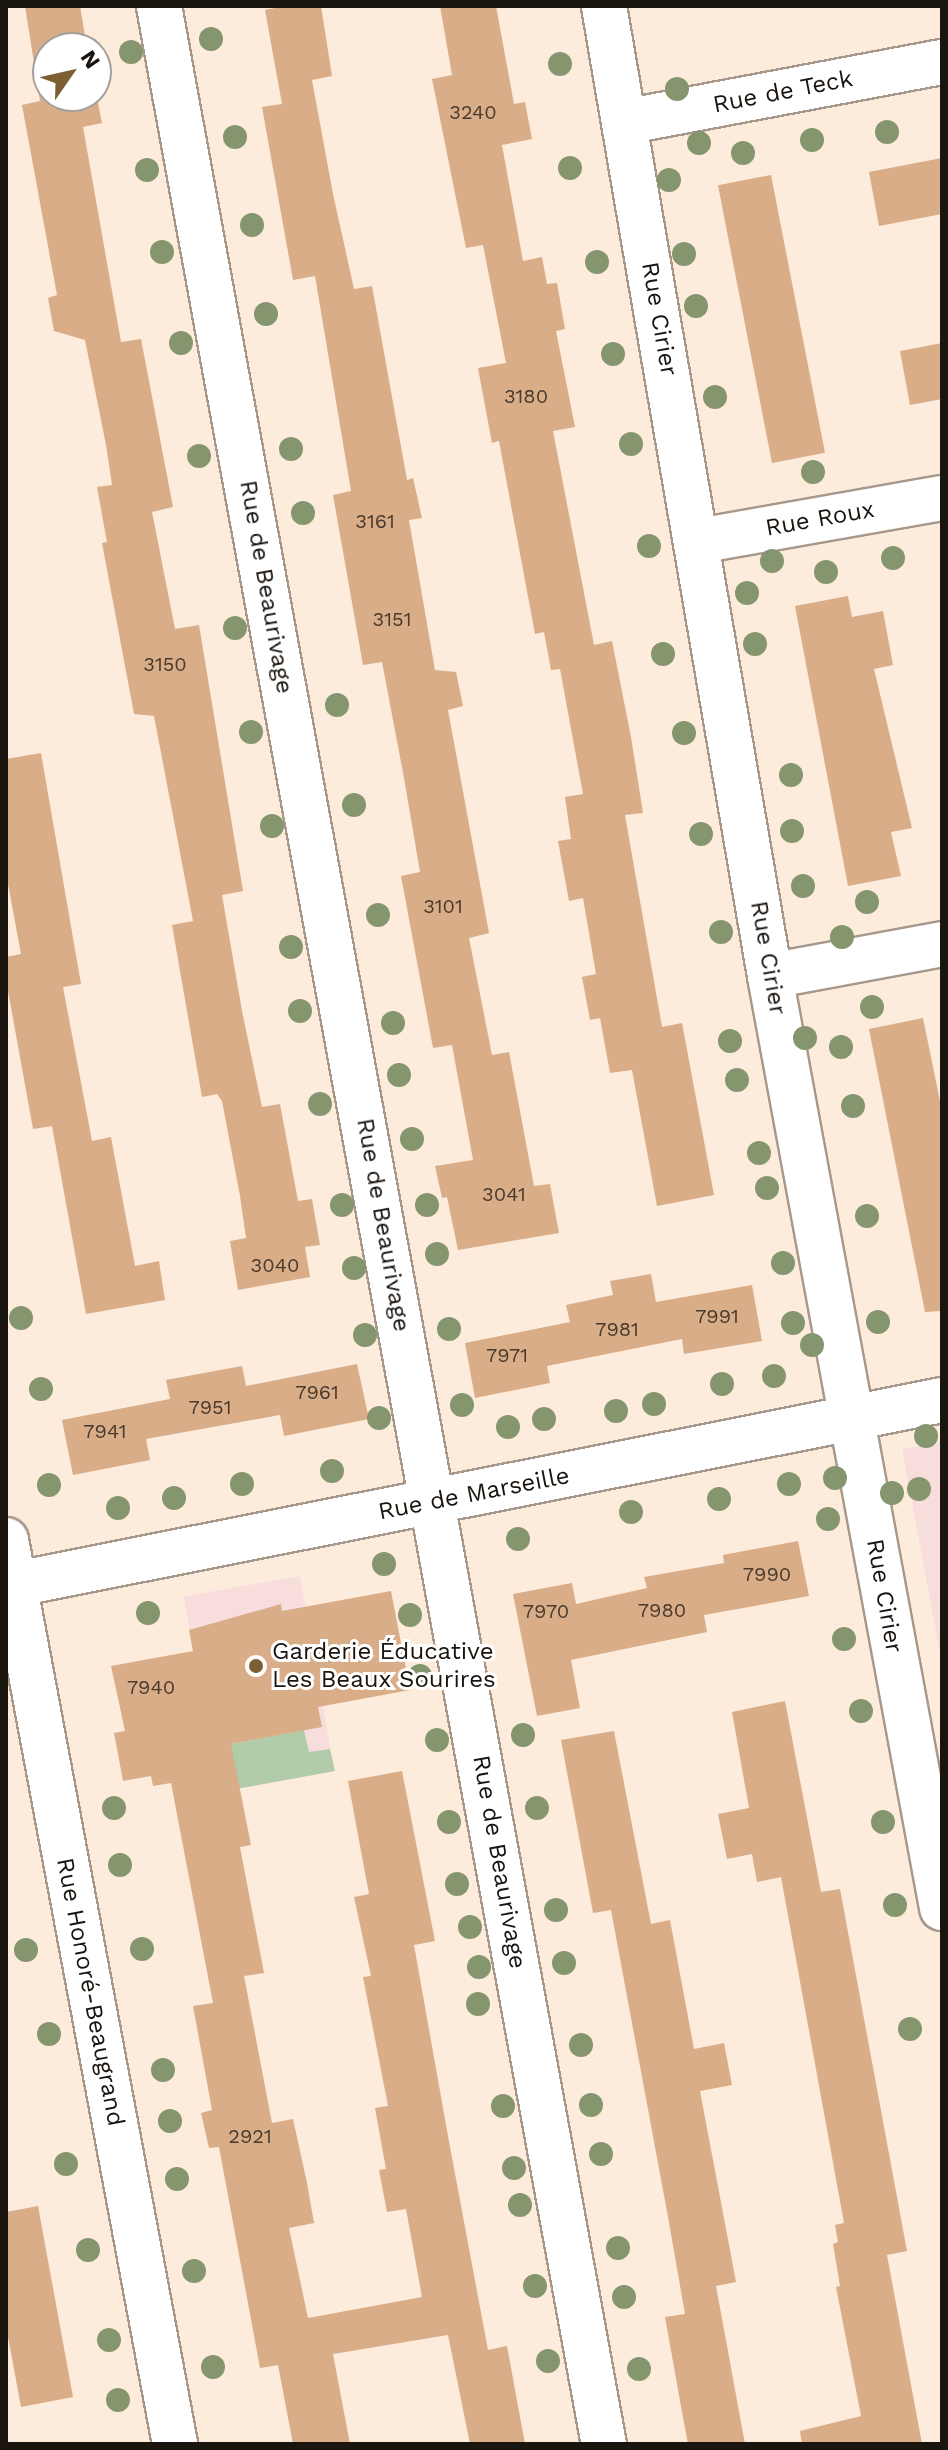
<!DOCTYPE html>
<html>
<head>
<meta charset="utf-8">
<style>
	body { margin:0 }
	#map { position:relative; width:948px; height:2450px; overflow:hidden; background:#fdebdc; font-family:"Work Sans",sans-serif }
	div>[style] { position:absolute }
	.education>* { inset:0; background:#f8dddd; transform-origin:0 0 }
	.green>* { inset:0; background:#b0cca9 }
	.building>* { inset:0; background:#d8ad88; transform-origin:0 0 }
	.roads { filter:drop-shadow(2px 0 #a8988b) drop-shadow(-2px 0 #a8988b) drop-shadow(0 2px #a8988b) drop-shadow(0 -2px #a8988b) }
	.minor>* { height:44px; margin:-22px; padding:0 22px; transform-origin:22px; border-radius:22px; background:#fff }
	.trees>* { width:24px; height:24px; margin:-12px; border-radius:50%; background:#85966f }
	.dots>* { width:22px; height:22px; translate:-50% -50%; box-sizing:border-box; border:4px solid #fff; border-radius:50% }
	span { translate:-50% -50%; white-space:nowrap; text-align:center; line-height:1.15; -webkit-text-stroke:6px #fff; paint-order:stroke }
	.number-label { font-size:20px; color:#4a3a2d }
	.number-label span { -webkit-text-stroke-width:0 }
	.street-label { font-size:24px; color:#1a140f }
	.poi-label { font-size:24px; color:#1a140f }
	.left { translate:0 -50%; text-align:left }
	.frame { position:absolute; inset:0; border:8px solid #1a140f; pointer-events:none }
	.north { position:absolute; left:32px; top:32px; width:80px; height:80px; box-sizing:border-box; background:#fff; border:2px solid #a3a19f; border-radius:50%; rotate:56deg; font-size:22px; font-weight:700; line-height:32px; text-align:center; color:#1a140f }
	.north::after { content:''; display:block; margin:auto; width:28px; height:36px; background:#7c5f33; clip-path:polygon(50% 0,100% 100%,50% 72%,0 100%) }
</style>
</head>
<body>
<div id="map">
	<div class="education">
		<div style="clip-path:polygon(942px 1441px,942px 1664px,902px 1449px)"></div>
		<div style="left:300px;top:1576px;width:198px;height:118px;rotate:80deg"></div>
	</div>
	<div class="green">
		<div style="clip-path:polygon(224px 1698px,232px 1744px,304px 1730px,309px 1752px,330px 1749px,335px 1771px,220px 1792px)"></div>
	</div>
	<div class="building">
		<div style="clip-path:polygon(25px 6px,80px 6px,87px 48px,48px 48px,48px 96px,96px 93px,102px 123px,83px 127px,121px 342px,141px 339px,173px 507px,152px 512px,175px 629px,199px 625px,243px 891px,222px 895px,242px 1011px,262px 1107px,280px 1104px,298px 1201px,312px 1199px,320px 1245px,305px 1247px,310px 1277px,238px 1290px,230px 1241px,246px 1238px,240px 1196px,222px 1101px,217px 1094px,202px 1097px,172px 925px,193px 921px,154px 716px,134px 714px,102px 543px,107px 542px,97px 487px,112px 485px,106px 445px,85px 340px,54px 331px,48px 298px,57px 295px,22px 105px,40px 101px)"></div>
		<div style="clip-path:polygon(285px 6px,321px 6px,332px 76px,312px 80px,333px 194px,354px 289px,372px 286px,407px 480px,413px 478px,422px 518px,409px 520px,435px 670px,456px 672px,463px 706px,448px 710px,489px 933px,469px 938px,492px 1055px,509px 1052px,534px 1186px,550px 1184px,559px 1233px,458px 1250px,447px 1197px,442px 1198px,435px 1166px,473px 1160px,452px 1045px,433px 1048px,401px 876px,420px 872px,404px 778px,382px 662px,363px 665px,333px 495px,351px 491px,315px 276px,293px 280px,262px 107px,282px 104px,265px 10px)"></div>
		<div style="clip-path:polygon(440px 6px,496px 6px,514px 104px,525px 102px,532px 139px,502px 145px,523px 261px,542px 257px,547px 284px,557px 283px,565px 329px,556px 331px,575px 427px,553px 431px,594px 645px,612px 641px,631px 737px,643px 813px,625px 815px,662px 1027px,682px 1023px,714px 1195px,657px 1206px,632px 1070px,610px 1073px,600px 1018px,590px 1020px,582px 977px,596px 974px,583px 898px,569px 901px,558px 841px,571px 839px,565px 797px,583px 794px,560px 669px,551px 670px,544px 632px,535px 634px,499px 441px,492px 443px,478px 368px,506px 363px,483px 245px,466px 248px,432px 79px,452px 75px)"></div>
		<div style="clip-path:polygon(942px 158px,942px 214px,879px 226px,869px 172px)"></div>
		<div style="left:771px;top:175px;width:283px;height:54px;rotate:79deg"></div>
		<div style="clip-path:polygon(942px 343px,942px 399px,910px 405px,900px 351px)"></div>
		<div style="clip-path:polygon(848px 596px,852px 617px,883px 611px,893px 665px,874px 669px,912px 828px,891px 832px,901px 876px,848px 886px,795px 606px)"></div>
		<div style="clip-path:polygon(41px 753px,81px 984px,63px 987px,92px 1141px,111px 1137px,135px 1266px,159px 1261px,165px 1300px,86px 1314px,52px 1126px,33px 1129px,6px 980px,6px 957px,21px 954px,6px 873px,6px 759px)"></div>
		<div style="clip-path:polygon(923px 1018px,942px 1111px,942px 1311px,925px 1312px,869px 1029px)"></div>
		<div style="clip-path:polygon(651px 1274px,656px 1302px,752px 1285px,762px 1341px,684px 1354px,682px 1339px,547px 1366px,550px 1383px,475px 1398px,465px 1343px,570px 1322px,566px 1305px,613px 1295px,610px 1281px)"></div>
		<div style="clip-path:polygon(357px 1364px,369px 1419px,284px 1436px,280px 1415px,146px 1439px,150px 1460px,73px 1475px,62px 1420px,170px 1399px,166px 1380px,242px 1366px,246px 1386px)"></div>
		<div style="clip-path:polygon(798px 1541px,809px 1596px,704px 1615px,707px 1632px,571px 1660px,580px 1708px,537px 1716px,513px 1594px,572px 1583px,576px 1604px,647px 1588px,644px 1577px,724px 1563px,723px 1555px)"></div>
		<div style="clip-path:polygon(391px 1591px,410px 1690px,318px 1707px,322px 1727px,231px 1744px,251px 1845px,240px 1847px,264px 1973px,244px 1976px,272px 2123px,293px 2119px,307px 2183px,314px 2223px,289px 2228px,308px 2318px,422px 2297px,406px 2209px,387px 2212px,379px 2170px,386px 2169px,375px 2108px,388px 2106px,363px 1977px,371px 1976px,354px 1897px,369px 1894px,348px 1781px,402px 1771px,435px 1941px,414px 1945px,448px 2136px,488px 2350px,507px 2346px,525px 2444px,470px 2444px,448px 2335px,333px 2354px,350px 2444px,293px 2444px,278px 2365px,260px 2368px,219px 2147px,209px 2148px,201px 2113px,212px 2110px,193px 2006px,213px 2003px,171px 1783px,153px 1786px,151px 1776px,123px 1781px,114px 1733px,125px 1731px,111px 1666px,193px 1651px,189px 1630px,281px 1604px,282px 1611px)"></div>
		<div style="clip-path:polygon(785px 1701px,821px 1892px,840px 1889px,907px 2251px,887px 2255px,922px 2444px,802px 2444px,800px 2431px,861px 2416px,836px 2287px,840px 2286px,833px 2244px,838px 2242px,835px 2225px,844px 2223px,781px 1877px,757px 1882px,752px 1854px,727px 1859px,718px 1814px,749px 1808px,732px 1712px)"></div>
		<div style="clip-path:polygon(614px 1731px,651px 1924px,670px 1920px,694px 2049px,724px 2043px,732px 2085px,700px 2091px,736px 2282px,716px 2286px,745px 2444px,688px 2444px,682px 2412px,665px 2317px,685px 2314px,668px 2217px,611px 1910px,593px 1913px,561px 1740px)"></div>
		<div style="clip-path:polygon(38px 2206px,73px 2397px,21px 2407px,6px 2326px,6px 2212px)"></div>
	</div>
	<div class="roads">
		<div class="minor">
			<div style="left:159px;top:6px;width:2478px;rotate:79.66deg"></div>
			<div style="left:604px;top:6px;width:984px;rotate:80.29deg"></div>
			<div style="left:770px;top:976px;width:948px;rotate:79.54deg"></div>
			<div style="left:624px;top:122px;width:324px;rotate:-10.7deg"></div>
			<div style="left:698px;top:541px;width:248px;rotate:-10deg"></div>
			<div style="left:770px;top:976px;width:175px;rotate:-10.5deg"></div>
			<div style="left:6px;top:1540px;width:920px;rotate:79.41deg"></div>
			<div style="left:6px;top:1586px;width:954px;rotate:-11.24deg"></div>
		</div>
	</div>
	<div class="trees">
		<div style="left:211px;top:39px"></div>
		<div style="left:131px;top:52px"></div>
		<div style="left:560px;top:64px"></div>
		<div style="left:677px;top:89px"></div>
		<div style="left:887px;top:132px"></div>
		<div style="left:235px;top:137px"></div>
		<div style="left:812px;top:140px"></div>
		<div style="left:699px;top:143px"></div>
		<div style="left:743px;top:153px"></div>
		<div style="left:570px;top:168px"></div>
		<div style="left:147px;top:170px"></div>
		<div style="left:669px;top:180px"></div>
		<div style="left:252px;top:225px"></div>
		<div style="left:162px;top:252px"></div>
		<div style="left:684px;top:254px"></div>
		<div style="left:597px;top:262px"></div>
		<div style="left:696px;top:306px"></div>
		<div style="left:266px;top:314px"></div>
		<div style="left:181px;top:343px"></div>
		<div style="left:613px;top:354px"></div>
		<div style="left:715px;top:397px"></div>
		<div style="left:631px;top:444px"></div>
		<div style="left:291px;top:449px"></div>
		<div style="left:199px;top:456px"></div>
		<div style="left:813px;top:472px"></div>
		<div style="left:303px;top:513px"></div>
		<div style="left:649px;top:546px"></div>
		<div style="left:893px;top:558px"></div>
		<div style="left:772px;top:561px"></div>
		<div style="left:826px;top:572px"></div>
		<div style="left:747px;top:593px"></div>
		<div style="left:235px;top:628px"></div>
		<div style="left:755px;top:644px"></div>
		<div style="left:663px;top:654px"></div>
		<div style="left:337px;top:705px"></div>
		<div style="left:251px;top:732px"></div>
		<div style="left:684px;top:733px"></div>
		<div style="left:791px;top:775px"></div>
		<div style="left:354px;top:805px"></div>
		<div style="left:272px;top:826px"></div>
		<div style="left:792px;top:831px"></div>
		<div style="left:701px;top:834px"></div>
		<div style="left:803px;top:886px"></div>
		<div style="left:867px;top:902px"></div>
		<div style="left:378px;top:915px"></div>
		<div style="left:721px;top:932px"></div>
		<div style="left:842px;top:937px"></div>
		<div style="left:291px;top:947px"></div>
		<div style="left:872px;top:1007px"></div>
		<div style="left:300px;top:1011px"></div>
		<div style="left:393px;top:1023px"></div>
		<div style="left:805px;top:1038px"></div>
		<div style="left:730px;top:1041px"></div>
		<div style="left:841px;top:1047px"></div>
		<div style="left:399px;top:1075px"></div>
		<div style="left:737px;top:1080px"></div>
		<div style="left:320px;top:1104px"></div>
		<div style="left:853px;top:1106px"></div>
		<div style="left:412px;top:1139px"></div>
		<div style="left:759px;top:1153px"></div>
		<div style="left:767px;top:1188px"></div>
		<div style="left:342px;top:1205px"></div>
		<div style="left:427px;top:1205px"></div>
		<div style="left:867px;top:1216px"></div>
		<div style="left:437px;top:1254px"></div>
		<div style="left:783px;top:1263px"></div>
		<div style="left:354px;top:1268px"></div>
		<div style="left:21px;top:1318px"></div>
		<div style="left:878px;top:1322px"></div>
		<div style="left:793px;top:1323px"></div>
		<div style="left:449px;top:1329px"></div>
		<div style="left:365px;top:1335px"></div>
		<div style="left:812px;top:1345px"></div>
		<div style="left:774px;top:1376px"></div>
		<div style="left:722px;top:1384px"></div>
		<div style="left:41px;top:1389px"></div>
		<div style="left:654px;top:1404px"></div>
		<div style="left:462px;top:1405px"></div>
		<div style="left:616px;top:1411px"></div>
		<div style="left:379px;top:1418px"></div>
		<div style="left:544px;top:1419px"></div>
		<div style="left:508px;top:1427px"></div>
		<div style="left:926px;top:1436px"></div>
		<div style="left:332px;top:1471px"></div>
		<div style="left:835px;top:1478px"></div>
		<div style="left:242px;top:1484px"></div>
		<div style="left:789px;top:1484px"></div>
		<div style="left:49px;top:1485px"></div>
		<div style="left:919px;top:1489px"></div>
		<div style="left:892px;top:1493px"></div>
		<div style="left:174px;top:1498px"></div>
		<div style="left:719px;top:1499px"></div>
		<div style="left:118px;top:1508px"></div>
		<div style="left:631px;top:1512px"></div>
		<div style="left:828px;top:1519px"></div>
		<div style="left:518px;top:1539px"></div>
		<div style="left:384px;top:1564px"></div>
		<div style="left:148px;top:1613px"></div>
		<div style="left:410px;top:1615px"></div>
		<div style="left:844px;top:1639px"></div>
		<div style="left:420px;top:1676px"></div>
		<div style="left:861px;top:1711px"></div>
		<div style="left:523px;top:1735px"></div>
		<div style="left:437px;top:1740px"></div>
		<div style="left:114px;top:1808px"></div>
		<div style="left:537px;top:1808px"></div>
		<div style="left:449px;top:1822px"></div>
		<div style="left:883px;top:1822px"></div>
		<div style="left:120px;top:1865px"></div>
		<div style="left:457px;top:1884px"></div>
		<div style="left:895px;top:1905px"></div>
		<div style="left:556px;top:1910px"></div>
		<div style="left:470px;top:1927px"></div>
		<div style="left:142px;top:1949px"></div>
		<div style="left:26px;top:1950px"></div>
		<div style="left:564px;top:1963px"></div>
		<div style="left:479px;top:1967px"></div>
		<div style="left:478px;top:2004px"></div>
		<div style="left:910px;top:2029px"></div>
		<div style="left:49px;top:2034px"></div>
		<div style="left:581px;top:2045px"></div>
		<div style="left:163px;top:2070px"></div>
		<div style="left:591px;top:2105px"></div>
		<div style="left:503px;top:2106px"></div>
		<div style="left:170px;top:2121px"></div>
		<div style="left:601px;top:2154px"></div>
		<div style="left:66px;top:2164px"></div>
		<div style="left:514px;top:2168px"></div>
		<div style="left:177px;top:2179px"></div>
		<div style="left:520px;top:2205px"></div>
		<div style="left:618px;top:2248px"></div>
		<div style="left:88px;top:2250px"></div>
		<div style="left:194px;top:2271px"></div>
		<div style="left:535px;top:2286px"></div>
		<div style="left:624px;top:2297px"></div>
		<div style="left:109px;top:2340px"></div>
		<div style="left:548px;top:2361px"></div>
		<div style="left:213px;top:2367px"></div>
		<div style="left:639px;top:2369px"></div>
		<div style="left:118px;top:2400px"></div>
	</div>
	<div class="dots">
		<div style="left:256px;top:1666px;background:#7c5f33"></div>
	</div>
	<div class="number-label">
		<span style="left:473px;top:112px">3240</span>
		<span style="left:526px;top:396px">3180</span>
		<span style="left:375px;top:521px">3161</span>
		<span style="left:392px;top:619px">3151</span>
		<span style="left:165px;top:664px">3150</span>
		<span style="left:443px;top:906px">3101</span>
		<span style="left:504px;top:1194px">3041</span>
		<span style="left:275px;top:1265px">3040</span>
		<span style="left:717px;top:1316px">7991</span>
		<span style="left:617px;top:1329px">7981</span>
		<span style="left:507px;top:1355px">7971</span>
		<span style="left:317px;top:1392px">7961</span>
		<span style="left:210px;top:1407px">7951</span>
		<span style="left:105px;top:1431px">7941</span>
		<span style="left:767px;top:1574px">7990</span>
		<span style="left:662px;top:1610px">7980</span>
		<span style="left:546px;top:1611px">7970</span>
		<span style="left:151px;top:1687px">7940</span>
		<span style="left:250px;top:2136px">2921</span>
	</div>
	<div class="street-label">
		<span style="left:783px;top:92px;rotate:-11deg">Rue de Teck</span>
		<span style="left:659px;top:319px;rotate:80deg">Rue Cirier</span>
		<span style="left:820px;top:519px;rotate:-10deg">Rue Roux</span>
		<span style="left:266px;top:587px;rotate:80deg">Rue de Beaurivage</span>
		<span style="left:768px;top:958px;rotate:80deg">Rue Cirier</span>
		<span style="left:383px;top:1225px;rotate:80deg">Rue de Beaurivage</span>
		<span style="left:474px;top:1494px;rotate:-11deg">Rue de Marseille</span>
		<span style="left:884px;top:1596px;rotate:80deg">Rue Cirier</span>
		<span style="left:499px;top:1862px;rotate:80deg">Rue de Beaurivage</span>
		<span style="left:90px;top:1992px;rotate:79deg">Rue Honoré-Beaugrand</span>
	</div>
	<div class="poi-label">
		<span class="left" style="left:272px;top:1666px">Garderie Éducative<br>Les Beaux Sourires</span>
	</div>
	<div class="frame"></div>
	<div class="north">N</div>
</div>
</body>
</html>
